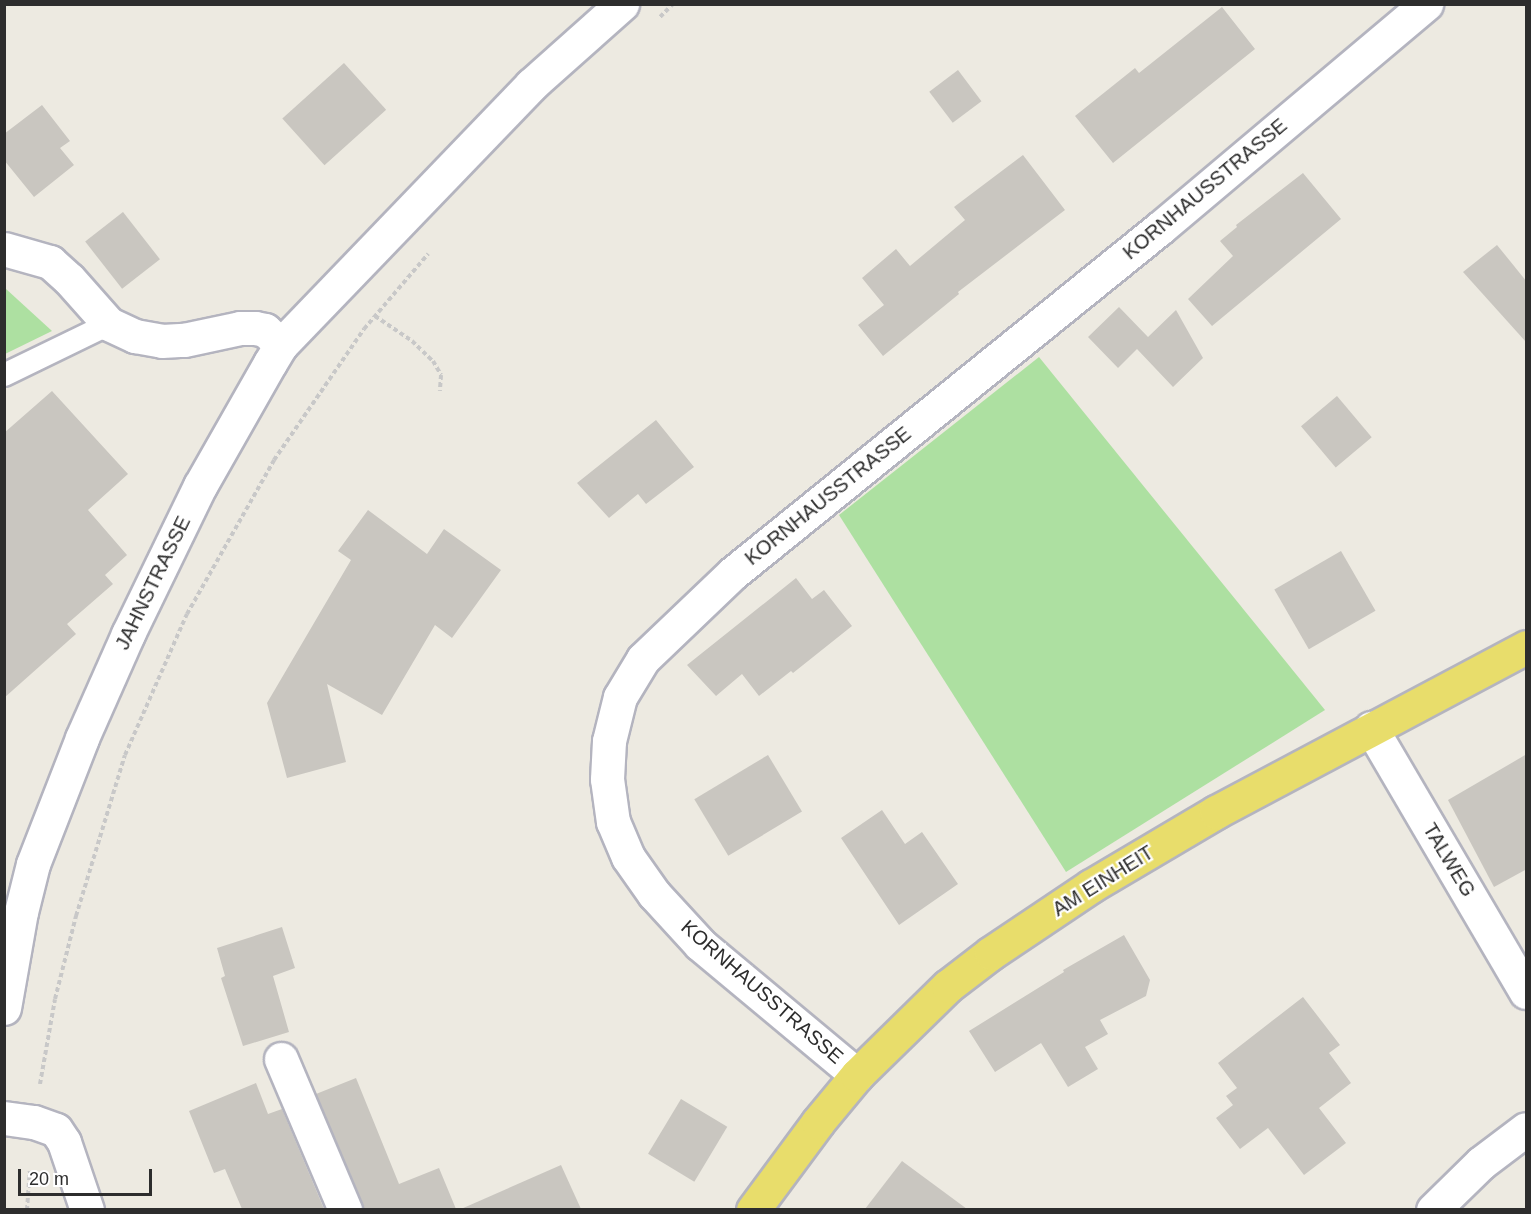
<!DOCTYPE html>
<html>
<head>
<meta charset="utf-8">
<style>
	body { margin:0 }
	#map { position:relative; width:1531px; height:1214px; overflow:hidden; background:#edeae1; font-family:Helvetica,sans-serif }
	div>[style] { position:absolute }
	.green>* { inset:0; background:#ade0a1 }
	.building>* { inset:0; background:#c9c6c0; transform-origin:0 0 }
	.path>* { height:4px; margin-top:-2px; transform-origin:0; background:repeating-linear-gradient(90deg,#c8c8c8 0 4.5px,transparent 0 7.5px) }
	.roads { filter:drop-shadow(2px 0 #b4b4bf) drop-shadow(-2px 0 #b4b4bf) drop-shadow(0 2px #b4b4bf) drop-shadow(0 -2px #b4b4bf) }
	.service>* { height:22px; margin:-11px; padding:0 11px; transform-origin:11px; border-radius:11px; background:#fff }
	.minor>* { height:33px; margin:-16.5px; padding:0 16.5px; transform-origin:16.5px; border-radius:16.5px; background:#fff }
	.primary>* { height:33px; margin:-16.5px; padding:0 16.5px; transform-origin:16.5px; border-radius:16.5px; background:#e8dd6b }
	span { translate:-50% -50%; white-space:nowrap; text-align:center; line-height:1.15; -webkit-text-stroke:4.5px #fff; paint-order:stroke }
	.street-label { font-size:20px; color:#2d2d2d }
	.frame { position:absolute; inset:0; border:6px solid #2d2d2d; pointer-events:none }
	.scale { position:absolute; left:18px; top:1169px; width:134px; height:27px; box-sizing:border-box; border:3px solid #2d2d2d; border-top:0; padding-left:8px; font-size:18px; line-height:21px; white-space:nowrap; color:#2d2d2d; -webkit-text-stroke:4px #fff; paint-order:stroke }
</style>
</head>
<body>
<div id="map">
	<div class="green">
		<div style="clip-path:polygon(5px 288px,52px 331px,5px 354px)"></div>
		<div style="clip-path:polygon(1039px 357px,1325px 710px,1066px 872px,839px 515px)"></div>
	</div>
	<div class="building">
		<div style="clip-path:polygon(1222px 7px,1255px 49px,1113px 163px,1075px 116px,1135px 68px,1139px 73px)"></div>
		<div style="left:344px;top:63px;width:63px;height:83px;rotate:48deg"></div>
		<div style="left:958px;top:70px;width:39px;height:36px;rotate:53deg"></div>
		<div style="clip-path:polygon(42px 105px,70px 141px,60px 148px,74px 165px,34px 197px,4px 160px,4px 134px)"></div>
		<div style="clip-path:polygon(1023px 155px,1065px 210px,958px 292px,959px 294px,883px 356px,858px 325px,884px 305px,862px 278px,896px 249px,910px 266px,965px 220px,954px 207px)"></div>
		<div style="clip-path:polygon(1303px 173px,1341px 219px,1212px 326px,1188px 299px,1233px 256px,1220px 241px,1237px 227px,1236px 225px)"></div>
		<div style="left:123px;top:212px;width:60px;height:48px;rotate:52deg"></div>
		<div style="clip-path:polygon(1497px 245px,1527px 282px,1527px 343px,1463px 272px)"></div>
		<div style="clip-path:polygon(1119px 307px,1148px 337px,1176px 310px,1203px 358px,1173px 387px,1137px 349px,1118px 368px,1088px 337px)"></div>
		<div style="clip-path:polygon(52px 391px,128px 474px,88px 510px,127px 555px,105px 575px,113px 584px,67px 624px,76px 634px,4px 698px,4px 433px)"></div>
		<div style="left:1337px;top:396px;width:54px;height:47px;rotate:50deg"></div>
		<div style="clip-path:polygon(656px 420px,694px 467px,646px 504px,638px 494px,609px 518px,577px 483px)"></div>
		<div style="clip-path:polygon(368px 510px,427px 554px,444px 529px,501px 570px,452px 638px,435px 625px,382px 715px,327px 684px,346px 762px,287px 778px,267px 703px,351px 560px,338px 551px)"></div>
		<div style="left:1341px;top:551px;width:69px;height:77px;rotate:60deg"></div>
		<div style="clip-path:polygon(796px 578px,812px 599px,824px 590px,852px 626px,793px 673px,791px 671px,759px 696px,742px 674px,716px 696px,687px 665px)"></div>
		<div style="clip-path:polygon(1527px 754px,1527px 869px,1494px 887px,1448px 800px)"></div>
		<div style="left:768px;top:755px;width:66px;height:86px;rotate:59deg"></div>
		<div style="clip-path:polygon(882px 810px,905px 844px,922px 832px,958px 884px,899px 925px,841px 838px)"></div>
		<div style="clip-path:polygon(282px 927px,295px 968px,273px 976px,289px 1032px,243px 1046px,221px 978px,225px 976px,217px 948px)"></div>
		<div style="clip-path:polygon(1124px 935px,1150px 980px,1146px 996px,1100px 1020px,1108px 1034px,1085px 1047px,1098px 1069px,1068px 1087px,1041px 1043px,995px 1072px,969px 1031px,1064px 972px,1063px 970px)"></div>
		<div style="clip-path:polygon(1303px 997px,1340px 1045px,1329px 1053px,1351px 1083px,1319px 1108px,1346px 1143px,1304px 1175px,1268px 1128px,1240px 1149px,1216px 1118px,1233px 1105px,1226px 1096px,1237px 1088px,1218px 1063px)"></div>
		<div style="clip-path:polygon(356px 1078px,399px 1184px,439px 1168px,456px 1209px,363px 1209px,316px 1094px)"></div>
		<div style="clip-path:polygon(256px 1083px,268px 1114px,282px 1109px,324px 1209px,242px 1209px,225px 1169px,214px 1173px,189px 1111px)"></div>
		<div style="left:681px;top:1099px;width:54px;height:64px;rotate:31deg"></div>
		<div style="clip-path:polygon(902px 1161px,967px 1209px,865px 1209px)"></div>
		<div style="clip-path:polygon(561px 1165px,581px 1209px,461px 1209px)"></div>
	</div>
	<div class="path">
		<div style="left:660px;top:17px;width:18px;rotate:-45deg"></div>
		<div style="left:375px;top:316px;width:45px;rotate:34deg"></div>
		<div style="left:412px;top:341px;width:29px;rotate:44deg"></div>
		<div style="left:433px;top:361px;width:16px;rotate:60deg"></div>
		<div style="left:441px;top:375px;width:16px;rotate:94deg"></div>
		<div style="left:40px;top:1084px;width:86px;rotate:-80deg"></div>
		<div style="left:55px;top:999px;width:86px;rotate:-75.8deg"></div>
		<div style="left:76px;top:916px;width:168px;rotate:-73.1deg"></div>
		<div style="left:125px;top:755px;width:154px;rotate:-66.3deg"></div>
		<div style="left:187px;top:614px;width:177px;rotate:-60.5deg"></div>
		<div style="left:274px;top:460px;width:159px;rotate:-55.5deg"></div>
		<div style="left:364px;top:329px;width:99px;rotate:-49.5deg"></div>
		<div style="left:27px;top:1210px;width:39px;rotate:-86deg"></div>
	</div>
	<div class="roads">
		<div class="service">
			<div style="left:4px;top:375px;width:117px;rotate:-25.9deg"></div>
		</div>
		<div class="minor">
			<div style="left:4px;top:249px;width:48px;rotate:15.8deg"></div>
			<div style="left:50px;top:262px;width:25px;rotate:42deg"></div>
			<div style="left:69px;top:279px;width:60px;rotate:48.4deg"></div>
			<div style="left:109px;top:324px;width:29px;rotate:25deg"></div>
			<div style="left:135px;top:336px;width:27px;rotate:10deg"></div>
			<div style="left:162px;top:341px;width:22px;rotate:-3deg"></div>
			<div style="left:184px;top:340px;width:57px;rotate:-12.1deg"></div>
			<div style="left:240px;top:328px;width:15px"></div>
			<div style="left:255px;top:328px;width:10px;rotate:11deg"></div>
			<div style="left:265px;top:330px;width:22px;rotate:43deg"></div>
			<div style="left:1371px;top:728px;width:306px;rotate:59.6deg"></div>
			<div style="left:4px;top:1008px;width:97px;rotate:-80deg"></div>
			<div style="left:21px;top:912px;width:49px;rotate:-76deg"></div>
			<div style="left:33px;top:864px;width:135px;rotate:-68.7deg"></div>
			<div style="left:82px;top:738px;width:114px;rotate:-66.1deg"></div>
			<div style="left:128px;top:634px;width:165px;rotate:-64.1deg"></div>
			<div style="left:200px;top:486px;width:142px;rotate:-60.4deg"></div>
			<div style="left:270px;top:363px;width:21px;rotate:-59deg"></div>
			<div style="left:281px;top:345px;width:361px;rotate:-46.1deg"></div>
			<div style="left:531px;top:85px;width:122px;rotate:-41.7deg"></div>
			<div style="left:281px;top:1059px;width:164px;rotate:67deg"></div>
			<div style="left:857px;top:1075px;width:204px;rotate:-140.2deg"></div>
			<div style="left:700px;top:944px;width:68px;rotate:-132.6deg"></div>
			<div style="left:654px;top:894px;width:45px;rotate:-125.1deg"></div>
			<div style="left:628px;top:857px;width:38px;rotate:-113deg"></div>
			<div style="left:613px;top:822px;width:43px;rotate:-97.9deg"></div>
			<div style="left:607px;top:779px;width:38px;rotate:-87deg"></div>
			<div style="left:609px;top:741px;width:45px;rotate:-76deg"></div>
			<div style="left:620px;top:697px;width:44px;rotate:-58.8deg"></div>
			<div style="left:643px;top:659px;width:124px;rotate:-43.7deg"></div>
			<div style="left:733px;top:573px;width:549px;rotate:-38.94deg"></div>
			<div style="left:1160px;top:228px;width:348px;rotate:-40.1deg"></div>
			<div style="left:4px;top:1118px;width:30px;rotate:8deg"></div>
			<div style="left:34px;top:1122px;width:23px;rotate:20deg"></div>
			<div style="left:56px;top:1130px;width:14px;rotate:56deg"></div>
			<div style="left:64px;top:1142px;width:72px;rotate:71.3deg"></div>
			<div style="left:1433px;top:1210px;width:67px;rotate:-44.4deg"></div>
			<div style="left:1481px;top:1163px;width:56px;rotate:-37.1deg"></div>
		</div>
		<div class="primary">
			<div style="left:753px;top:1210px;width:109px;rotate:-53.5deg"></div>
			<div style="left:818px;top:1122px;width:61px;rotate:-50.3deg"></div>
			<div style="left:857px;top:1075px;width:127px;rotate:-44.4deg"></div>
			<div style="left:948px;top:986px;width:54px;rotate:-37.5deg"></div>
			<div style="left:991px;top:953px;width:120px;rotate:-33.8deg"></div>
			<div style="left:1091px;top:886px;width:145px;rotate:-30.6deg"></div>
			<div style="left:1216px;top:812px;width:351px;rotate:-28deg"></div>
		</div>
	</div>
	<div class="street-label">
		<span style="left:1205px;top:189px;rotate:-40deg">KORNHAUSSTRASSE</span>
		<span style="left:828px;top:496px;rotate:-39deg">KORNHAUSSTRASSE</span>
		<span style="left:153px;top:583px;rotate:-64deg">JAHNSTRASSE</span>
		<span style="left:1449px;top:860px;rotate:59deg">TALWEG</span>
		<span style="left:1103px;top:881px;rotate:-32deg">AM EINHEIT</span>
		<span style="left:762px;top:992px;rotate:41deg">KORNHAUSSTRASSE</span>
	</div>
	<div class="frame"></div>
	<div class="scale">20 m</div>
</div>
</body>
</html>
